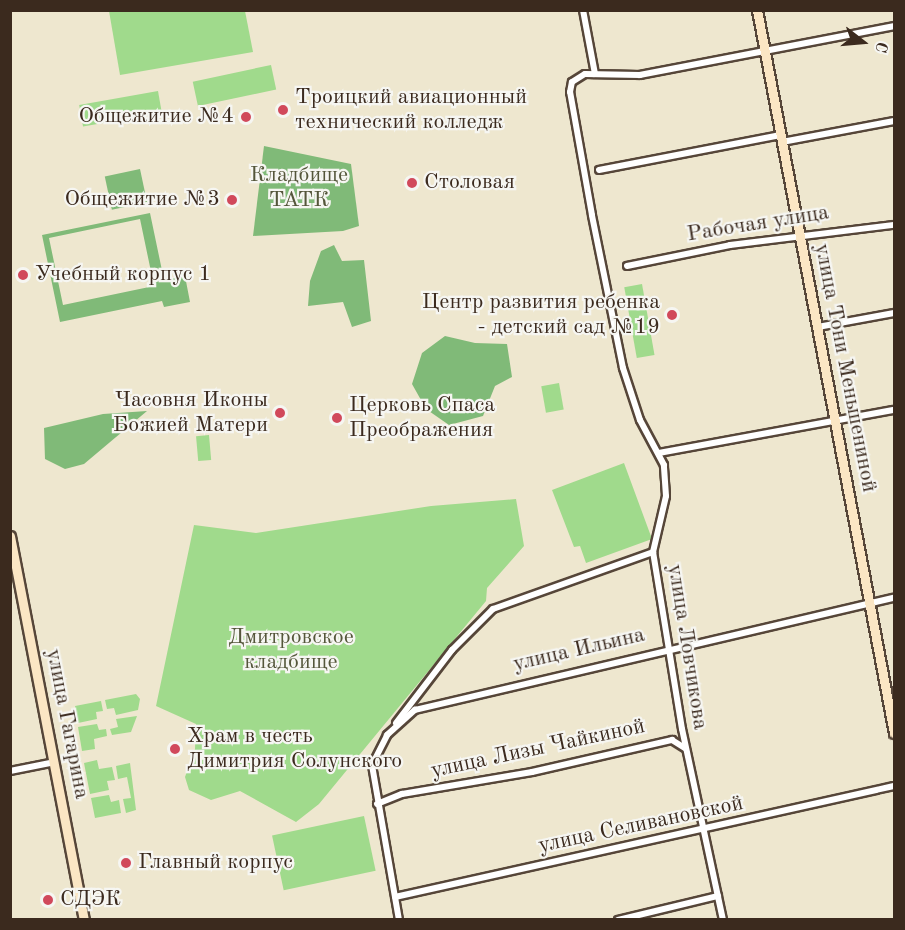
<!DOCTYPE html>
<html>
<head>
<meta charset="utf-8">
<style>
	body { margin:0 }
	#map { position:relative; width:905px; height:930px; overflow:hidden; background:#eee7cf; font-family:"Old Standard TT",serif }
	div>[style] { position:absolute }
	.green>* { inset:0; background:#a0da8c; transform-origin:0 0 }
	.forest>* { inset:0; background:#80ba78; transform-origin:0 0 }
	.roads { filter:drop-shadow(2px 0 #564639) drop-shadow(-2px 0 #564639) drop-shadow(0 2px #564639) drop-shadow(0 -2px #564639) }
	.street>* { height:6px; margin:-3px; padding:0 3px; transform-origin:3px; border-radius:3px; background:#fff }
	.secondary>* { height:9px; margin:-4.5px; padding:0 4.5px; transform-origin:4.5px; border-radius:4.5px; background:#fbe6c4 }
	.dots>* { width:16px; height:16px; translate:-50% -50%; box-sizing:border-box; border:3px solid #f6f6f2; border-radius:50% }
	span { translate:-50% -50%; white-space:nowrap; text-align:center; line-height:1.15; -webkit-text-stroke:4.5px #f6f6f2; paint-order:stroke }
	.poi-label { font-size:22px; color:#3b2a1e }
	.left { translate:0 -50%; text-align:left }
	.right { translate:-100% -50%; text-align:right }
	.park-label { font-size:22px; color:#54563a }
	.street-label { font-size:22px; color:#3b2a1e }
	.frame { position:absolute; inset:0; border:12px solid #3b2a1e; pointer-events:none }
	.north { position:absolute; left:833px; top:12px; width:60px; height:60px; -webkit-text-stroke:4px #f6f6f2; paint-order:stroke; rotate:106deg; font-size:16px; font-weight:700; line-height:24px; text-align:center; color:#3b2a1e }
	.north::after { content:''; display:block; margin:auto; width:21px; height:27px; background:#3b2a1e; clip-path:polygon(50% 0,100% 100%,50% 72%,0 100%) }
</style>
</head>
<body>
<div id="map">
	<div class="green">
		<div style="clip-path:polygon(109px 11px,245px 11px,253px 52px,120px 75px)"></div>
		<div style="left:271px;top:65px;width:25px;height:80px;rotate:78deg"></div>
		<div style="left:158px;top:91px;width:22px;height:80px;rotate:80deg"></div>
		<div style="left:642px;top:284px;width:72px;height:18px;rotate:80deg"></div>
		<div style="left:559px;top:383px;width:27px;height:18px;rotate:80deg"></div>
		<div style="left:209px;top:435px;width:25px;height:13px;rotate:85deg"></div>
		<div style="clip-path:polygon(624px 463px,652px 539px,586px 563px,580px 546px,574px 547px,552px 490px)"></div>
		<div style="clip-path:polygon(516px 499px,524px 546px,487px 588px,486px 601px,319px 804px,296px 822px,240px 791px,211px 800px,189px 790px,185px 777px,195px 749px,196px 724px,156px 706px,194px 525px,256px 533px,431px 506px)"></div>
		<div style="clip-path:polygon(136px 694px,140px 699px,138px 710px,116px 715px,114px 708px,107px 709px,105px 700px)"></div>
		<div style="clip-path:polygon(101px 701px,103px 711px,96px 712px,97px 719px,78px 723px,75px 706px)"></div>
		<div style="clip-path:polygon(137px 716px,131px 732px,112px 735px,110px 729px,118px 727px,116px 719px)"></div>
		<div style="clip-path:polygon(97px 724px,99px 730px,106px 729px,107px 736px,94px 739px,95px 749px,82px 751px,78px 727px)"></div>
		<div style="clip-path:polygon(97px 760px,99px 769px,112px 767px,115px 780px,107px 781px,109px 790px,90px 794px,84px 763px)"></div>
		<div style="clip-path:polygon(130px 763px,136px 810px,126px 813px,123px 799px,131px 798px,127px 777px,118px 779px,116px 766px)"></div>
		<div style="clip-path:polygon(109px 795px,111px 802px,119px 800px,121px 813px,95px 818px,91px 798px)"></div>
		<div style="left:364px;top:816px;width:56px;height:94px;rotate:78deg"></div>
	</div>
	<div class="forest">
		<div style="clip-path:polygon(264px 146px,351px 164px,359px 226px,343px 231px,253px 236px)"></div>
		<div style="left:140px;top:169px;width:34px;height:36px;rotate:78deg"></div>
		<div style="clip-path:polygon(evenodd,150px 213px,164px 280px,185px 276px,190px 302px,164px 307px,162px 301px,60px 322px,42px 235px,150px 213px,140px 219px,154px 286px,63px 305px,49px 238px,140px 219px)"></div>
		<div style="clip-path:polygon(334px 245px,342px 261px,364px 260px,371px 321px,352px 327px,343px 302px,308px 306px,310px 281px,321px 251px)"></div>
		<div style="clip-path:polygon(445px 336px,475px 343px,507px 344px,512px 377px,495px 386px,483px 416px,449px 425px,426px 409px,412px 384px,422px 353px)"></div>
		<div style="clip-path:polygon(147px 411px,84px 464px,65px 469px,45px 459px,44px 428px,103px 414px)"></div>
	</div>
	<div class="roads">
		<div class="street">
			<div style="left:583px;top:10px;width:65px;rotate:79.4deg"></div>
			<div style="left:782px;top:142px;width:114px;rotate:-10.6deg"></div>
			<div style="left:599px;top:170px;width:185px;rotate:-10.9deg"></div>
			<div style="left:627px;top:266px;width:105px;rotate:-11.5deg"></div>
			<div style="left:730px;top:245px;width:165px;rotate:-7deg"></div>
			<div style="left:818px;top:327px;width:77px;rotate:-10.4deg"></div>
			<div style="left:659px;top:453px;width:239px;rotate:-10.4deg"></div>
			<div style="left:396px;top:723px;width:92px;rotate:-52.5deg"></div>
			<div style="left:452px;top:650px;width:58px;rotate:-45deg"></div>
			<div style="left:493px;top:609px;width:170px;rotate:-19.6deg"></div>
			<div style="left:10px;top:771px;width:46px;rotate:-11.3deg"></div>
			<div style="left:377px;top:804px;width:27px;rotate:-22deg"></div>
			<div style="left:402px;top:794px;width:132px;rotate:-9.6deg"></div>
			<div style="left:532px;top:772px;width:144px;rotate:-12.9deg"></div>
			<div style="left:672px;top:740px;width:15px;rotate:32deg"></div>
			<div style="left:395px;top:897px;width:511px;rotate:-12.54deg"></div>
			<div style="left:399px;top:920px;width:157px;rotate:-99.9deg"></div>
			<div style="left:372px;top:765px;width:34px;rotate:-63deg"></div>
			<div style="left:387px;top:735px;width:38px;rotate:-42deg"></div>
			<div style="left:415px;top:710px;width:492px;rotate:-13.2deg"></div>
			<div style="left:618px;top:920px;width:103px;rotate:-13.5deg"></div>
			<div style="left:723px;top:920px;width:195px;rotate:-102.1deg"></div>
			<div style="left:682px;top:729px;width:179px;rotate:-99.3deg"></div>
			<div style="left:653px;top:552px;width:57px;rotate:-76.9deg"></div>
			<div style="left:666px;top:496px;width:31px;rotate:-94deg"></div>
			<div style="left:664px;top:465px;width:51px;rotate:-118.1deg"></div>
			<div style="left:640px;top:420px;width:55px;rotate:-108.1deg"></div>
			<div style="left:623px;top:368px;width:156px;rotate:-101.5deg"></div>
			<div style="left:592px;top:215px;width:125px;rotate:-100.1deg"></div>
			<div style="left:570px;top:92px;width:10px;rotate:-79deg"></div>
			<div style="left:572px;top:82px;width:15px;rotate:-32deg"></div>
			<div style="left:585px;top:74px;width:55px;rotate:1deg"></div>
			<div style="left:640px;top:75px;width:259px;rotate:-10.9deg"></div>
		</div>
		<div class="secondary">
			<div style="left:757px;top:10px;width:736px;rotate:79.27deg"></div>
			<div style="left:10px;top:536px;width:391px;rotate:79.1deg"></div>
		</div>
	</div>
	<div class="dots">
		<div style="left:283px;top:110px;background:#d1495b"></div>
		<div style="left:246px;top:117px;background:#d1495b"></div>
		<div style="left:412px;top:183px;background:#d1495b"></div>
		<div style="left:232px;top:200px;background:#d1495b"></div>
		<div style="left:23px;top:275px;background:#d1495b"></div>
		<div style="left:672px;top:315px;background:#d1495b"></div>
		<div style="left:280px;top:413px;background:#d1495b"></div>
		<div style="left:337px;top:418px;background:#d1495b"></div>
		<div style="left:175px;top:749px;background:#d1495b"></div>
		<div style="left:126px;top:863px;background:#d1495b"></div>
		<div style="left:48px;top:900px;background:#d1495b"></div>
	</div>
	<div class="poi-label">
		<span class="left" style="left:295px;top:110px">Троицкий авиационный<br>технический колледж</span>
		<span class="right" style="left:234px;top:117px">Общежитие №4</span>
		<span class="left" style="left:424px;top:183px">Столовая</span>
		<span class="right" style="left:220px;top:200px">Общежитие №3</span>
		<span class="left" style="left:35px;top:275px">Учебный корпус 1</span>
		<span class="right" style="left:660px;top:315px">Центр развития ребенка<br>- детский сад №19</span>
		<span class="right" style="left:268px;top:413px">Часовня Иконы<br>Божией Матери</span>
		<span class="left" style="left:349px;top:418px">Церковь Спаса<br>Преображения</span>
		<span class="left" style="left:187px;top:749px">Храм в честь<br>Димитрия Солунского</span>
		<span class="left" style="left:138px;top:863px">Главный корпус</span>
		<span class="left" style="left:60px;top:900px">СДЭК</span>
	</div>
	<div class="park-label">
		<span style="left:299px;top:188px">Кладбище<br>ТАТК</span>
		<span style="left:291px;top:650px">Дмитровское<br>кладбище</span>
	</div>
	<div class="street-label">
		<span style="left:758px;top:224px;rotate:-9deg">Рабочая улица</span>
		<span style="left:845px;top:368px;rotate:79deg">улица Тони Меньшениной</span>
		<span style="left:687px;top:647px;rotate:81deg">улица Ловчикова</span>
		<span style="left:579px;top:650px;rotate:-13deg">улица Ильина</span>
		<span style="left:67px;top:724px;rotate:79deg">улица Гагарина</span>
		<span style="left:538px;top:749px;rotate:-12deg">улица Лизы Чайкиной</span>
		<span style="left:641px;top:825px;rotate:-12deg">улица Селивановской</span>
	</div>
	<div class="frame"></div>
	<div class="north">С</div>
</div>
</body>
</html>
